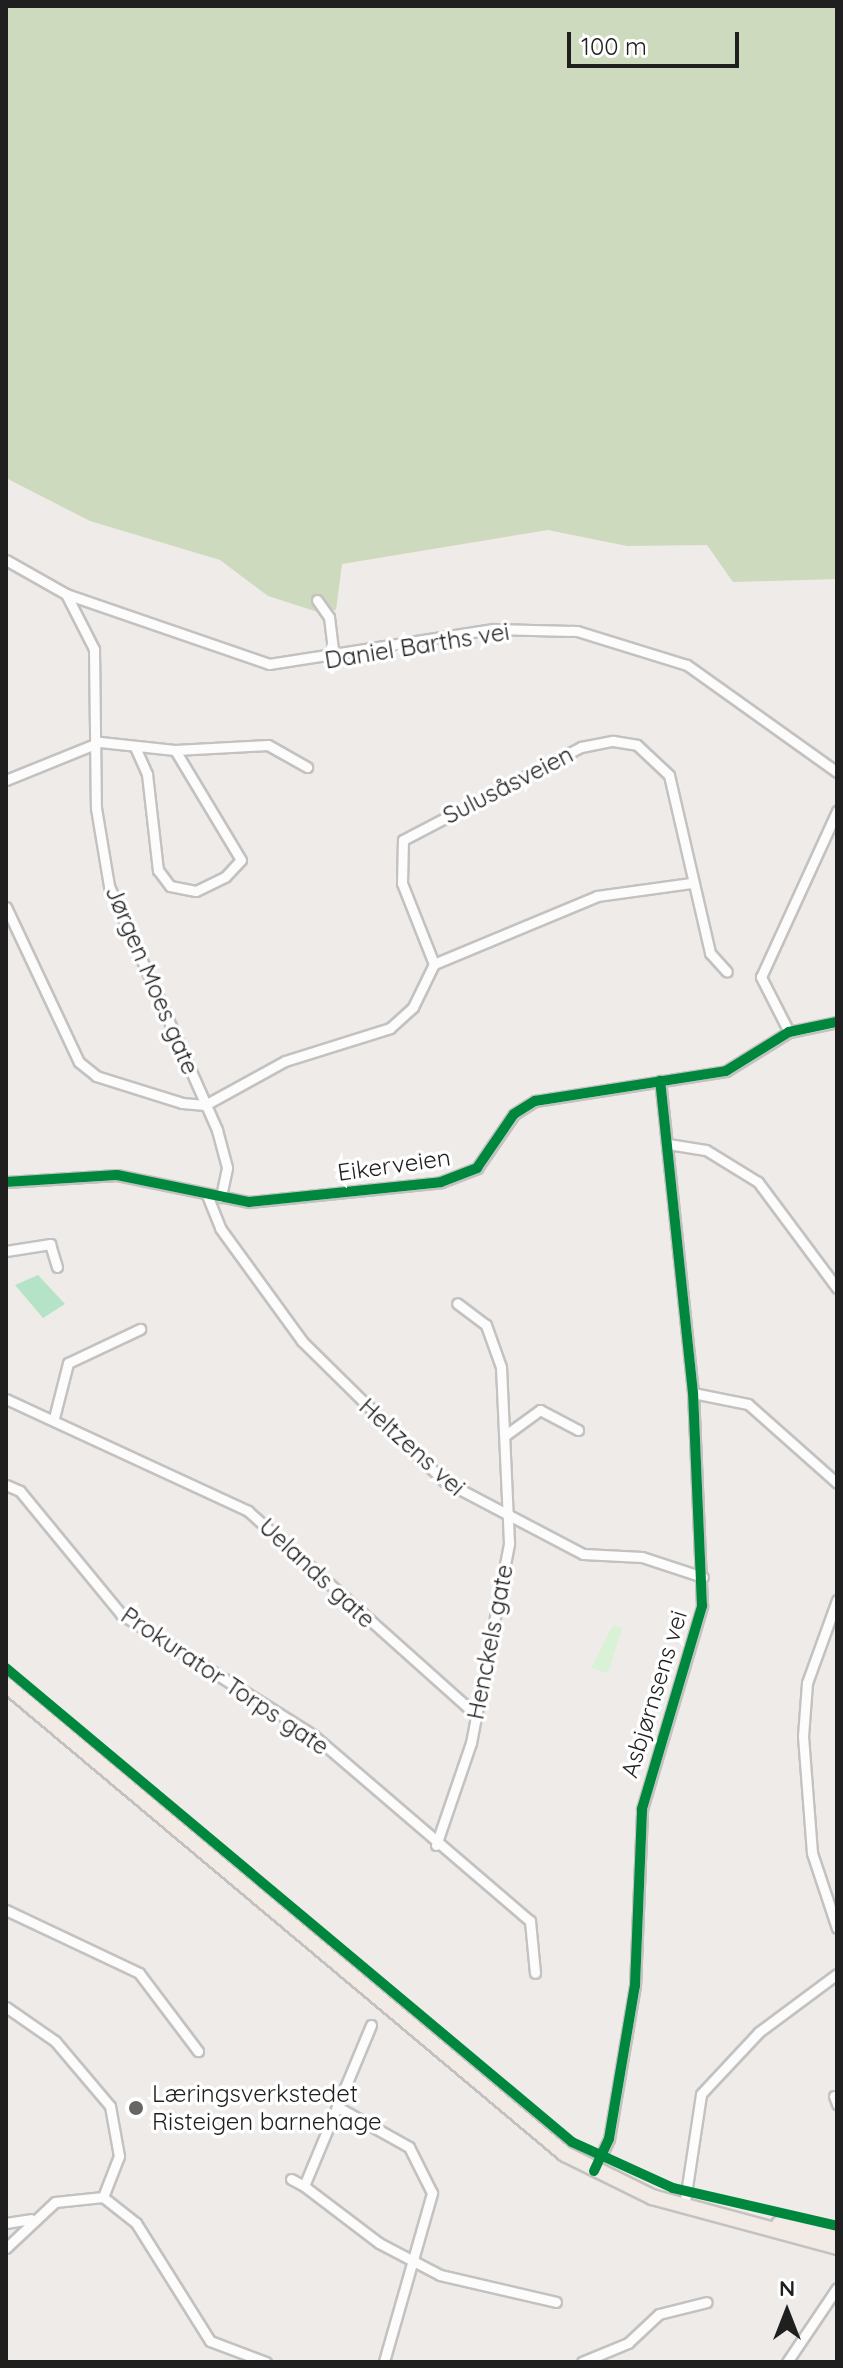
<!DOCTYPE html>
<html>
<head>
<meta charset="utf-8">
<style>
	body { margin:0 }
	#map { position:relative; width:843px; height:2368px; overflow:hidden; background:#eeebe8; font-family:Quicksand,sans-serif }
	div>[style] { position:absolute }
	.forest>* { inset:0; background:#cddabe }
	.park>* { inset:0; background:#d9f2d5 }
	.pitch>* { inset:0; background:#b5e3c8 }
	.roads { filter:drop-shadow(2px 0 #c3c2c0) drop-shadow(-2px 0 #c3c2c0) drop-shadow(0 2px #c3c2c0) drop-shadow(0 -2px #c3c2c0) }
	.street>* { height:9px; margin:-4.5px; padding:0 4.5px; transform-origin:4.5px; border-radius:4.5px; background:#fcfcfc }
	.primary>* { height:14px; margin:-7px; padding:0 7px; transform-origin:7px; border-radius:7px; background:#f1eae5 }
	.cycleway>* { height:10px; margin:-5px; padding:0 5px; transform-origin:5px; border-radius:5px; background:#00873e }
	.dots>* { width:22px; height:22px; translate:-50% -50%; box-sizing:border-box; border:4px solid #fff; border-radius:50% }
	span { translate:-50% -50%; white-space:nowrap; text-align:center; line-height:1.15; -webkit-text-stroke:7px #fff; paint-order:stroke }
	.street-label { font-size:24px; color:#1f1f1f }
	.poi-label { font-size:24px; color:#1f1f1f }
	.left { translate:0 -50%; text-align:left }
	.frame { position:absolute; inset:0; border:8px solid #1f1f1f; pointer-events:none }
	.north { position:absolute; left:747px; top:2272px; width:80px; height:80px; -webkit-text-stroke:6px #fff; paint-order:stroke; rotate:0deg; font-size:22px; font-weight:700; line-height:32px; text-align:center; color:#1f1f1f }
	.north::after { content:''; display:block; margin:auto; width:28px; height:36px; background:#1f1f1f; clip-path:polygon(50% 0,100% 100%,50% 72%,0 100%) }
	.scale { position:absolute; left:567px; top:32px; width:172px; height:36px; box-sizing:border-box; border:4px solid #1f1f1f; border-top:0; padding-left:10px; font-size:24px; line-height:28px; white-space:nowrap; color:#1f1f1f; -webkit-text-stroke:6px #fff; paint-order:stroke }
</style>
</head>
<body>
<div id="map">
	<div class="forest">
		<div style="clip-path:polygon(6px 6px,837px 6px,837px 579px,733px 582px,707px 545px,627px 546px,548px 530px,342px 564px,336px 610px,318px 612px,268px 596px,220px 560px,90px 521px,6px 478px)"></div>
	</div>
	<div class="park">
		<div style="clip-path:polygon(613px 1625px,622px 1628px,608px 1673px,591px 1668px)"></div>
	</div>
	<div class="pitch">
		<div style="clip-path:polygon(38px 1275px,65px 1304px,43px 1318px,15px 1285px)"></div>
	</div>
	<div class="roads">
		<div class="street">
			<div style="left:6px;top:560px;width:69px;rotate:29.5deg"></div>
			<div style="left:66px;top:594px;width:62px;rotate:63deg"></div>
			<div style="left:94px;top:649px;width:159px;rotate:89.3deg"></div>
			<div style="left:96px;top:808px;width:79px;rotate:80.5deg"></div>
			<div style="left:109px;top:886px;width:267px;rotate:66.1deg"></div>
			<div style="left:217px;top:1130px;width:39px;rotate:75deg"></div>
			<div style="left:227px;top:1168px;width:30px;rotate:102deg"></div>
			<div style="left:66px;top:594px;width:215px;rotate:19deg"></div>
			<div style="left:269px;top:664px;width:227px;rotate:-8.9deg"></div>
			<div style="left:493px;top:629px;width:84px;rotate:1.4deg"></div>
			<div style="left:577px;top:631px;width:115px;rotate:17.2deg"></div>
			<div style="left:687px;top:665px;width:184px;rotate:35.5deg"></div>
			<div style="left:317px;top:600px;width:21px;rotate:55deg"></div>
			<div style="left:329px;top:617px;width:41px;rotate:83deg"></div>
			<div style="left:135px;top:747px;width:30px;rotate:66deg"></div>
			<div style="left:147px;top:774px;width:97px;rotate:83.5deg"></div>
			<div style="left:158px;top:870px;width:20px;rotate:53deg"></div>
			<div style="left:170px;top:886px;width:26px;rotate:11deg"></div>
			<div style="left:196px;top:891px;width:32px;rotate:-26deg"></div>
			<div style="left:225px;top:877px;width:23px;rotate:-47deg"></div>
			<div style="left:241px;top:860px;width:128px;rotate:-121deg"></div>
			<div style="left:6px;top:780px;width:101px;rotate:-22deg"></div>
			<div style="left:100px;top:742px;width:75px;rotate:6.1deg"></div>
			<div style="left:175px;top:750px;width:93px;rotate:-3.1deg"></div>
			<div style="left:268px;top:745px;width:45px;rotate:29.4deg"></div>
			<div style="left:6px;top:907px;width:171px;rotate:64.8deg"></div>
			<div style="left:79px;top:1062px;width:22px;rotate:39deg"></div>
			<div style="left:96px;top:1076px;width:90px;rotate:17.4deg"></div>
			<div style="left:182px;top:1103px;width:23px;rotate:5deg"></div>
			<div style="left:205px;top:1105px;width:91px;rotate:-28.8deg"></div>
			<div style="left:285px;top:1061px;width:110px;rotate:-17.4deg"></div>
			<div style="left:390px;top:1028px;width:31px;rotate:-42deg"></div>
			<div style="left:413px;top:1007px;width:48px;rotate:-64deg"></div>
			<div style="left:434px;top:964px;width:87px;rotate:-111.6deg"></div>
			<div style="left:402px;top:883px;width:43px;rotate:-88.7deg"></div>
			<div style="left:403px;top:840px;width:201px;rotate:-27.6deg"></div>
			<div style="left:581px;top:747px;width:33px;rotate:-11deg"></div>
			<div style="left:613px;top:741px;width:24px;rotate:9deg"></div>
			<div style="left:637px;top:745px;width:44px;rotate:43.2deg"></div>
			<div style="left:669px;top:775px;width:183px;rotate:77deg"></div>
			<div style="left:710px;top:953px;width:25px;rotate:48deg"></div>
			<div style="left:434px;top:964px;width:177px;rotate:-22.6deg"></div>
			<div style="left:597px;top:896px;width:95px;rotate:-7.9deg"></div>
			<div style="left:789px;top:1032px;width:62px;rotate:-117deg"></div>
			<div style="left:761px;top:977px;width:183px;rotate:-65.4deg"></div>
			<div style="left:668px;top:1144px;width:38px;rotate:9deg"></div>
			<div style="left:706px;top:1150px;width:61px;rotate:31.6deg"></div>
			<div style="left:758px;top:1182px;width:132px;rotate:53.3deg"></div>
			<div style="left:6px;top:1182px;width:111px;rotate:-3.6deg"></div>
			<div style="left:117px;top:1175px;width:135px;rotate:11.6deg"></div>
			<div style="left:249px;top:1202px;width:193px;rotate:-5.9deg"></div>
			<div style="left:441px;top:1182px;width:39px;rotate:-21deg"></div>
			<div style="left:477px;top:1168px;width:65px;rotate:-55.6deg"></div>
			<div style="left:514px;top:1114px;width:25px;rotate:-32deg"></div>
			<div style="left:535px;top:1101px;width:193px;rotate:-8.9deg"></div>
			<div style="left:726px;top:1071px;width:74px;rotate:-31.8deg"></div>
			<div style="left:789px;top:1032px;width:49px;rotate:-11.8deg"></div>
			<div style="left:207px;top:1195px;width:35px;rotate:68deg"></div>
			<div style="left:220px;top:1228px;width:140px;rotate:54deg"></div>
			<div style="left:302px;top:1341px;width:199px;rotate:44.6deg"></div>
			<div style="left:444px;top:1481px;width:157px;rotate:27.7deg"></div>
			<div style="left:583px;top:1554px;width:59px;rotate:2.9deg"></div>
			<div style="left:642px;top:1557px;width:64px;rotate:18.2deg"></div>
			<div style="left:6px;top:1251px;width:45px;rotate:-9deg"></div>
			<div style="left:50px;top:1244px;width:24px;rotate:73deg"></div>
			<div style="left:693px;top:1393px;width:56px;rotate:11.3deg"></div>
			<div style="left:748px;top:1404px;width:119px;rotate:41.6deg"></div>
			<div style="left:6px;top:1399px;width:267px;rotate:24.8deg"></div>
			<div style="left:248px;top:1511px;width:306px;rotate:41.8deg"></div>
			<div style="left:54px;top:1418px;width:57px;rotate:-75.7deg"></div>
			<div style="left:68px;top:1363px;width:80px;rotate:-25.3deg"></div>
			<div style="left:507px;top:1434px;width:41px;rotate:-36deg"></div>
			<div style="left:540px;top:1410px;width:43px;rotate:27.8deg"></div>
			<div style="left:6px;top:1485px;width:15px;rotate:23deg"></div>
			<div style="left:20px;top:1491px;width:159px;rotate:50.6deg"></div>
			<div style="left:121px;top:1614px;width:227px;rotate:32.2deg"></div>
			<div style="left:313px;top:1735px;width:286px;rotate:40.6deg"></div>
			<div style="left:530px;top:1921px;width:52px;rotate:84.5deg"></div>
			<div style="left:837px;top:1600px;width:88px;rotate:109.9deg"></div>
			<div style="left:807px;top:1683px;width:53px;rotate:94.3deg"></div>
			<div style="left:803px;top:1736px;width:117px;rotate:85.6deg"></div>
			<div style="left:812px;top:1853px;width:79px;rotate:71.6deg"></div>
			<div style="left:436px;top:1845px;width:108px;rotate:-71.1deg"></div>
			<div style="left:471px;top:1743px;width:204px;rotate:-79.2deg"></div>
			<div style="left:509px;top:1543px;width:176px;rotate:-92.6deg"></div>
			<div style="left:501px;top:1367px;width:45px;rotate:-109.7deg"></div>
			<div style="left:486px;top:1325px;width:36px;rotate:-143deg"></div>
			<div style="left:6px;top:1910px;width:147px;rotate:25.3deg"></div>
			<div style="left:139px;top:1973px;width:98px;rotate:52.9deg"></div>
			<div style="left:6px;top:2007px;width:60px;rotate:34.8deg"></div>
			<div style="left:55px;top:2041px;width:85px;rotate:49.8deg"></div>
			<div style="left:110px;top:2106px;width:51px;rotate:79.8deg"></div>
			<div style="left:119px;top:2156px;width:44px;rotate:111.3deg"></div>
			<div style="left:371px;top:2025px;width:174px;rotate:112.6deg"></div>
			<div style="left:304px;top:2186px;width:94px;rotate:37.2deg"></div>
			<div style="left:379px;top:2243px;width:69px;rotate:27.7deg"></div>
			<div style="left:440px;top:2275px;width:119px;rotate:13.1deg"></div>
			<div style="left:834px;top:2096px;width:9px;rotate:69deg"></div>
			<div style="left:341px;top:2109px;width:78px;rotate:29.2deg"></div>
			<div style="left:409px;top:2147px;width:51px;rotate:63.4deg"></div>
			<div style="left:432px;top:2193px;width:176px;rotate:105.9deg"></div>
			<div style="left:594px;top:2171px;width:35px;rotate:-65deg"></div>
			<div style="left:609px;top:2139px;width:155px;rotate:-80.4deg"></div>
			<div style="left:635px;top:1986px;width:177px;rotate:-87.7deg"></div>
			<div style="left:642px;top:1809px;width:212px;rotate:-73.5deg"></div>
			<div style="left:702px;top:1606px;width:213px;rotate:-92.4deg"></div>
			<div style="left:693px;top:1393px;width:314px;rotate:-96deg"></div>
			<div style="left:291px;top:2179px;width:15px;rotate:28deg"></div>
			<div style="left:684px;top:2207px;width:114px;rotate:-81.4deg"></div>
			<div style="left:701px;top:2094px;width:85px;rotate:-46.9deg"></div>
			<div style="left:759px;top:2032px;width:97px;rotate:-36.6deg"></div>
			<div style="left:6px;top:2223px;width:25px;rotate:-9deg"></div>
			<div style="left:6px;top:2248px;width:67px;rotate:-43.2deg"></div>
			<div style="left:55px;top:2202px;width:48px;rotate:-5.9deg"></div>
			<div style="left:103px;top:2197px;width:42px;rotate:38.2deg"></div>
			<div style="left:136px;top:2223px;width:139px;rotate:57.9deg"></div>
			<div style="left:210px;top:2341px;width:60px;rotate:20.6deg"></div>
			<div style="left:582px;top:2362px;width:50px;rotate:-22.4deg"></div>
			<div style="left:628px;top:2343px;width:42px;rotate:-43.1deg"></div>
			<div style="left:659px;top:2314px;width:49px;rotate:-14deg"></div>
			<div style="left:787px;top:2362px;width:89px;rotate:-56deg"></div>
		</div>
		<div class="primary">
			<div style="left:6px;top:1685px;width:730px;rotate:40deg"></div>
			<div style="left:565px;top:2154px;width:97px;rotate:26.3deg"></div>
			<div style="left:652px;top:2197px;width:192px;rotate:15.1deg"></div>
			<div style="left:779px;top:2224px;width:59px;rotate:9.8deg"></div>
		</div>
	</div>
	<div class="cycleway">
		<div style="left:6px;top:1182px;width:111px;rotate:-3.6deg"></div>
		<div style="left:117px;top:1175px;width:135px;rotate:11.6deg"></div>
		<div style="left:249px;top:1202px;width:193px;rotate:-5.9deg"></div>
		<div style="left:441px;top:1182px;width:39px;rotate:-21deg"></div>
		<div style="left:477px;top:1168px;width:65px;rotate:-55.6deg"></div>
		<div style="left:514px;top:1114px;width:25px;rotate:-32deg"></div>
		<div style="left:535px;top:1101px;width:193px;rotate:-8.9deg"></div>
		<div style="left:726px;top:1071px;width:74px;rotate:-31.8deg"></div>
		<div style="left:789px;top:1032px;width:49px;rotate:-11.8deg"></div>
		<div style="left:6px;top:1668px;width:738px;rotate:39.94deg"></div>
		<div style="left:572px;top:2142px;width:111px;rotate:24.5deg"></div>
		<div style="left:673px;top:2188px;width:168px;rotate:13deg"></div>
		<div style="left:594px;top:2171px;width:35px;rotate:-65deg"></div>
		<div style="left:609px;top:2139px;width:155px;rotate:-80.4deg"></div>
		<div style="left:635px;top:1986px;width:177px;rotate:-87.7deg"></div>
		<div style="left:642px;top:1809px;width:212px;rotate:-73.5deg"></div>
		<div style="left:702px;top:1606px;width:213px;rotate:-92.4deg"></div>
		<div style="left:693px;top:1393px;width:314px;rotate:-96deg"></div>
	</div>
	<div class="dots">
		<div style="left:136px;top:2108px;background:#676665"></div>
	</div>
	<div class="street-label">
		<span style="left:417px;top:646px;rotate:-9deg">Daniel Barths vei</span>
		<span style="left:508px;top:785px;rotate:-27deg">Sulusåsveien</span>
		<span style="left:152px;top:980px;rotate:67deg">Jørgen Moes gate</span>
		<span style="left:394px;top:1165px;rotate:-8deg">Eikerveien</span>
		<span style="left:412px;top:1447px;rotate:42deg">Heltzens vei</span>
		<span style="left:317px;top:1573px;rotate:43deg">Uelands gate</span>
		<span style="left:490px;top:1642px;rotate:-79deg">Henckels gate</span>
		<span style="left:225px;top:1681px;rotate:34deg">Prokurator Torps gate</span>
		<span style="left:654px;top:1694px;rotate:-73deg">Asbjørnsens vei</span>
	</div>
	<div class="poi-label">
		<span class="left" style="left:152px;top:2108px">Læringsverkstedet<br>Risteigen barnehage</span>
	</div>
	<div class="frame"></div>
	<div class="north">N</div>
	<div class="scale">100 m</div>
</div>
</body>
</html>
